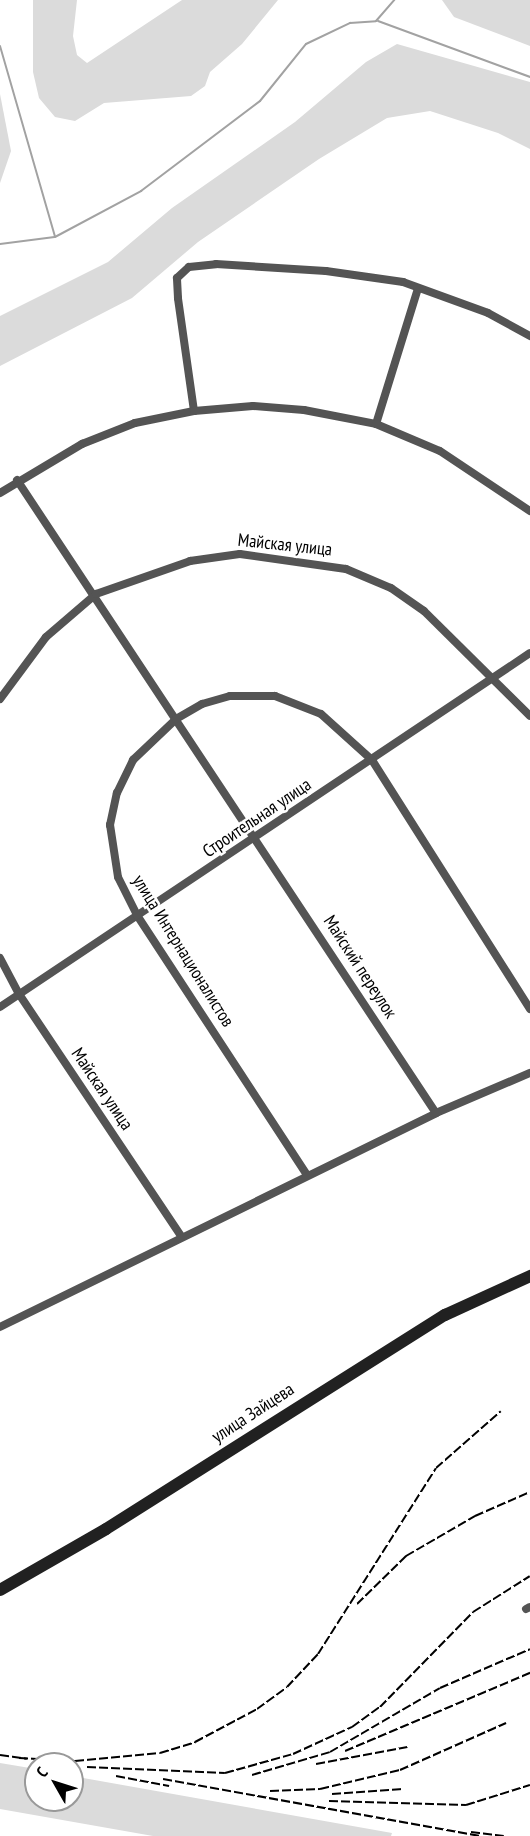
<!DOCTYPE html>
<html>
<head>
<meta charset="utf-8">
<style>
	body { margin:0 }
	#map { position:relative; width:530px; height:1836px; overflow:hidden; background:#fff; font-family:"PT Sans Narrow",sans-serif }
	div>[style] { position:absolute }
	.green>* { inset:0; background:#dbdbdb }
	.stream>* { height:2px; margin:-1px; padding:0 1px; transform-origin:1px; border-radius:1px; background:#a2a2a2 }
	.street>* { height:8px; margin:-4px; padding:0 4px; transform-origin:4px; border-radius:4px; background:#545454 }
	.secondary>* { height:12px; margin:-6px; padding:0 6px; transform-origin:6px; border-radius:6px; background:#212121 }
	.rail>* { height:2px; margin-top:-1px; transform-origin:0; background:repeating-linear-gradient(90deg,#000 0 9px,transparent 0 12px) }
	span { translate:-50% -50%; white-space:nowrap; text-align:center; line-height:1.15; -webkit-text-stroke:5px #fff; paint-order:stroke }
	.street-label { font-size:18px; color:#000 }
	.north { position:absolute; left:24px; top:1752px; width:60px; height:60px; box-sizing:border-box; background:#fff; border:2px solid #999; border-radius:50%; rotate:309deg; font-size:16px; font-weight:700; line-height:24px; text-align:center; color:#000 }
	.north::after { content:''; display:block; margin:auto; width:21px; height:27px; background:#000; clip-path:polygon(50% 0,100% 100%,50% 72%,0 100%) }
</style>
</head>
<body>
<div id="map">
	<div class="green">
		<div style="clip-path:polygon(33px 0,77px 0,73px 36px,77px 55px,87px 63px,182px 0,278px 0,242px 44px,210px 72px,205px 86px,191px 96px,104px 103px,75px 121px,55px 117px,39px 98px,33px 72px)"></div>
		<div style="clip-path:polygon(442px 0,530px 0,530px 46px,454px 17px)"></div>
		<div style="clip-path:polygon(397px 44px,530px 82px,530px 149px,498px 133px,430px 111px,387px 118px,319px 159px,198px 242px,132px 298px,0 366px,0 316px,108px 262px,172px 208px,295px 122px,366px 62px)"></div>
		<div style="clip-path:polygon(0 94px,11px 151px,0 183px)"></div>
		<div style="clip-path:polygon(0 1763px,36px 1769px,36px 1800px,72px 1800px,72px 1776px,392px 1833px,391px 1836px,153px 1836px,0 1809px)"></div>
	</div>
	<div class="stream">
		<div style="left:378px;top:21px;width:162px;rotate:20.2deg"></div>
		<div style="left:0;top:46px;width:198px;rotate:73.9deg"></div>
		<div style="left:0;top:244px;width:55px;rotate:-7.3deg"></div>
		<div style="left:55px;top:237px;width:98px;rotate:-28.1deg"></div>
		<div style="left:141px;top:191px;width:149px;rotate:-37.1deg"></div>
		<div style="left:260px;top:101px;width:73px;rotate:-51.1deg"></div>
		<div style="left:306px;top:44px;width:49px;rotate:-25.5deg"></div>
		<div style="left:350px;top:23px;width:26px;rotate:-4deg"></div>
		<div style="left:376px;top:21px;width:28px;rotate:-49deg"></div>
	</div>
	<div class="street">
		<div style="left:194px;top:411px;width:114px;rotate:-98.1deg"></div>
		<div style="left:178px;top:298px;width:20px;rotate:-93deg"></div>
		<div style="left:177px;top:278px;width:16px;rotate:-43deg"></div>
		<div style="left:189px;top:267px;width:27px;rotate:-6deg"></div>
		<div style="left:216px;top:264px;width:110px;rotate:3.6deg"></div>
		<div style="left:326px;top:271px;width:78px;rotate:8.1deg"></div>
		<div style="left:403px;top:282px;width:90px;rotate:20deg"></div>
		<div style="left:488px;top:313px;width:48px;rotate:28.7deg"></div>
		<div style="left:376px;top:424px;width:142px;rotate:-72.8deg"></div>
		<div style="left:17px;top:480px;width:759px;rotate:56.5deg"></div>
		<div style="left:0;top:493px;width:96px;rotate:-30.9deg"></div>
		<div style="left:82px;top:444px;width:57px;rotate:-21.6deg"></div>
		<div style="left:135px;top:423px;width:60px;rotate:-11.5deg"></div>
		<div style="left:194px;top:411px;width:59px;rotate:-4.8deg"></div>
		<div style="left:253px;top:406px;width:51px;rotate:4.5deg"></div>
		<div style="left:304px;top:410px;width:73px;rotate:11deg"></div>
		<div style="left:376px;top:424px;width:69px;rotate:22.9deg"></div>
		<div style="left:440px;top:451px;width:108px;rotate:33.7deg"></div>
		<div style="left:0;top:699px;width:77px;rotate:-53.4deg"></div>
		<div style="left:46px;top:637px;width:66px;rotate:-40.7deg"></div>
		<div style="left:96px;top:594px;width:100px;rotate:-19.3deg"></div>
		<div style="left:190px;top:561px;width:50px;rotate:-8deg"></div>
		<div style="left:240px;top:554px;width:107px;rotate:8.1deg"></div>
		<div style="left:346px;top:569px;width:49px;rotate:22.9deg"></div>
		<div style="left:391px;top:588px;width:40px;rotate:34.9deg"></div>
		<div style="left:424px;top:611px;width:149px;rotate:44.7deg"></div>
		<div style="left:0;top:958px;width:41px;rotate:62.2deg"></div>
		<div style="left:19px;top:994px;width:291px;rotate:56.2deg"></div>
		<div style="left:0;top:1007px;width:637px;rotate:-33.74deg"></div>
		<div style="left:307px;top:1175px;width:311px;rotate:-123.2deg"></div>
		<div style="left:137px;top:915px;width:42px;rotate:-116.6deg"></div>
		<div style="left:118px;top:877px;width:53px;rotate:-98.7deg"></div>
		<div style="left:110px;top:825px;width:33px;rotate:-78deg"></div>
		<div style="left:117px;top:793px;width:37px;rotate:-64deg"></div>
		<div style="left:133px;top:760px;width:59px;rotate:-43.6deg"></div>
		<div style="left:176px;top:719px;width:30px;rotate:-30deg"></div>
		<div style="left:202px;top:704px;width:29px;rotate:-16deg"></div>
		<div style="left:230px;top:696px;width:45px"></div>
		<div style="left:275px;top:696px;width:49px;rotate:21.4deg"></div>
		<div style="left:321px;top:714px;width:69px;rotate:42deg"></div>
		<div style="left:372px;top:760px;width:295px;rotate:57.6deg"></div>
		<div style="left:0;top:1327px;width:486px;rotate:-26.1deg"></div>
		<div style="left:436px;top:1113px;width:102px;rotate:-23.1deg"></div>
		<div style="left:526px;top:1609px;width:4px;rotate:-27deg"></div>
	</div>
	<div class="secondary">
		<div style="left:0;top:1590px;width:122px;rotate:-29.9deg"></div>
		<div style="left:106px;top:1529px;width:401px;rotate:-32.3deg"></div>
		<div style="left:445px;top:1315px;width:94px;rotate:-24.6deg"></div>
	</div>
	<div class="rail">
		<div style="left:357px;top:1604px;width:69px;rotate:-44.4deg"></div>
		<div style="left:406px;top:1556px;width:80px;rotate:-30.1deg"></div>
		<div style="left:475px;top:1516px;width:60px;rotate:-23.6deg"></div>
		<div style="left:345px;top:1751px;width:201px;rotate:-22.9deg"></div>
		<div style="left:0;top:1755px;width:27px;rotate:8deg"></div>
		<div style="left:19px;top:1758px;width:56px;rotate:3.1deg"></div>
		<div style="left:75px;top:1761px;width:85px;rotate:-5.4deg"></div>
		<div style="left:160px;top:1753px;width:37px;rotate:-17deg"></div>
		<div style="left:195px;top:1742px;width:70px;rotate:-28deg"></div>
		<div style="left:257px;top:1709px;width:37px;rotate:-36deg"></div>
		<div style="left:287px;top:1687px;width:45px;rotate:-46.8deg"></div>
		<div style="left:318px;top:1654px;width:220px;rotate:-57.6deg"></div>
		<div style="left:436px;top:1468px;width:86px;rotate:-41.2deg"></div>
		<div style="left:316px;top:1764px;width:93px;rotate:-10.6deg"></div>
		<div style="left:87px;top:1767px;width:138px;rotate:2.5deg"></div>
		<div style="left:225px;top:1773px;width:71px;rotate:-15.6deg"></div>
		<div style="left:293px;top:1754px;width:65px;rotate:-24.6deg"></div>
		<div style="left:352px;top:1727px;width:34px;rotate:-36deg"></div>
		<div style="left:380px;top:1707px;width:133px;rotate:-45.6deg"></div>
		<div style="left:473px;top:1612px;width:67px;rotate:-32.3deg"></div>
		<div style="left:252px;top:1775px;width:81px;rotate:-16.4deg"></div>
		<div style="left:330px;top:1752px;width:127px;rotate:-30.2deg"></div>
		<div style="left:440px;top:1688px;width:98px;rotate:-23.4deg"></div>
		<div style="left:116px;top:1776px;width:54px;rotate:10.7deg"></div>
		<div style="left:163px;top:1779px;width:321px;rotate:10.2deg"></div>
		<div style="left:270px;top:1791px;width:50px;rotate:-2.3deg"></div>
		<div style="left:320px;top:1789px;width:82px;rotate:-13.4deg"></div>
		<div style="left:400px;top:1770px;width:116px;rotate:-23.9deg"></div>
		<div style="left:332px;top:1794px;width:71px;rotate:-4deg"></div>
		<div style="left:329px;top:1801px;width:137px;rotate:1.7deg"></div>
		<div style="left:466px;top:1805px;width:67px;rotate:-17.4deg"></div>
		<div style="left:471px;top:1832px;width:33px;rotate:7deg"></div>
	</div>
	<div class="street-label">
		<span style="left:285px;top:545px;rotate:6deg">Майская улица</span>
		<span style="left:257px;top:818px;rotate:-34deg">Строительная улица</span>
		<span style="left:183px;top:951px;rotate:58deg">улица Интернационалистов</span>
		<span style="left:360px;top:967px;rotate:57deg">Майский переулок</span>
		<span style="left:102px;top:1089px;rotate:56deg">Майская улица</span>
		<span style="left:253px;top:1413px;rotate:-33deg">улица Зайцева</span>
	</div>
	<div class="north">С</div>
</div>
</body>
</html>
